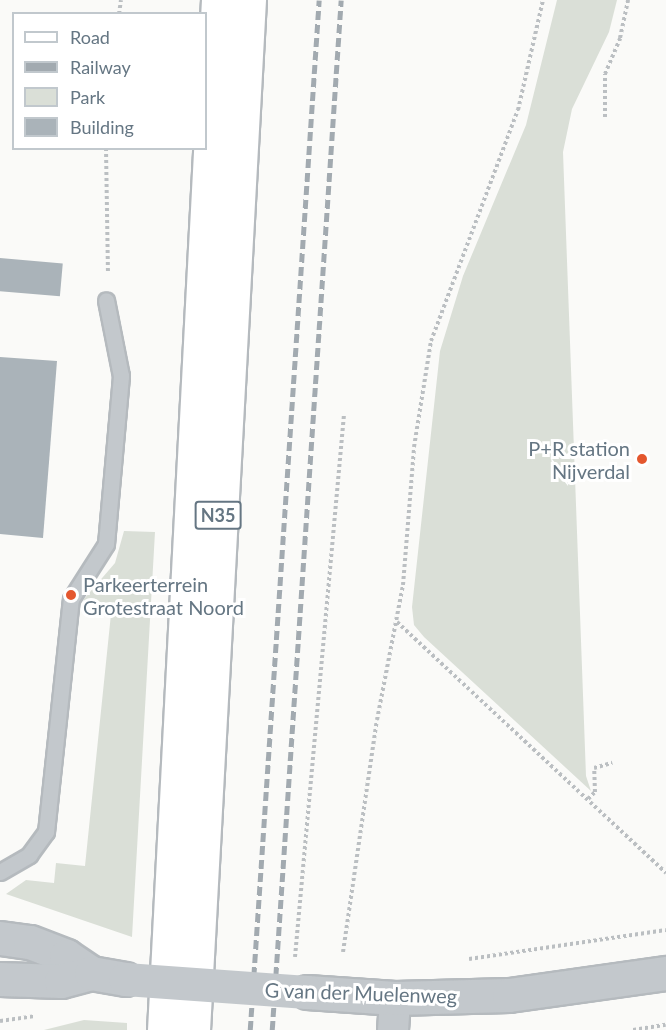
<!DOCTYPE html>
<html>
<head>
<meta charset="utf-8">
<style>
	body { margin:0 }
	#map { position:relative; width:666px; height:1030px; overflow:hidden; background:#fafaf8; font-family:Lato,sans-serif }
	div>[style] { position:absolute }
	.green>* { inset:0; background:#dadfd7 }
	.building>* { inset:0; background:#aab3b9; transform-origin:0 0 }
	.path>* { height:4px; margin-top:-2px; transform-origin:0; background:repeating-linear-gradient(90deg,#bbbfc2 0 3px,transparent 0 6px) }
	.roads { filter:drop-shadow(2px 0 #b5babe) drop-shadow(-2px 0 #b5babe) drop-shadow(0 2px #b5babe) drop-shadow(0 -2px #b5babe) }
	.service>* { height:15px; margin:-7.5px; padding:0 7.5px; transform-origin:7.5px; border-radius:7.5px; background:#c3c8cc }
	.minor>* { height:30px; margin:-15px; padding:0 15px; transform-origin:15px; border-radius:15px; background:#c3c8cc }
	.tertiary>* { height:33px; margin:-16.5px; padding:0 16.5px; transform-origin:16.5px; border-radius:16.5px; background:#c3c8cc }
	.primary>* { height:33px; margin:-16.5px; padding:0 16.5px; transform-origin:16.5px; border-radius:16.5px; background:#fff }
	.rail>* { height:4.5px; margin-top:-2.25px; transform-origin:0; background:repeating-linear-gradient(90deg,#a2aab0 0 9px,transparent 0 13.5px) }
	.tertiary-bridge>* { height:33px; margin:-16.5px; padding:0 16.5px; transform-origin:16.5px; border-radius:16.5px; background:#c3c8cc }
	.dots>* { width:16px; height:16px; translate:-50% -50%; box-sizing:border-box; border:3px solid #fff; border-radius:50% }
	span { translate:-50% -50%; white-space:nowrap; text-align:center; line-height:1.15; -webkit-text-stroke:6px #fff; paint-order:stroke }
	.shield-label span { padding:2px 4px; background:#fff; border:2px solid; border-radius:4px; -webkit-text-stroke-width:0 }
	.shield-label { font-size:18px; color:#657683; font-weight:700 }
	.poi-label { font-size:20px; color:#657683 }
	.right { translate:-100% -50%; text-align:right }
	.left { translate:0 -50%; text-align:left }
	.street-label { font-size:20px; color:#657683 }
	.legend { position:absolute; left:12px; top:12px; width:195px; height:138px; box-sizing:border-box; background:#fff; border:2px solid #c1c8cd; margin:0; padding:8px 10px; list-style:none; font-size:18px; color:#657683 }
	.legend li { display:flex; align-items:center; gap:12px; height:30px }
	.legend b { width:30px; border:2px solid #c1c8cd }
</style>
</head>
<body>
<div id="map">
	<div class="green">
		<div style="clip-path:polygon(557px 0,617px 0,609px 32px,572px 109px,563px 152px,586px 776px,591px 791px,424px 637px,414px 625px,412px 607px,440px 351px,463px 276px,526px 125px)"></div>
		<div style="clip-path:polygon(124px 531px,155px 532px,132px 937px,6px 894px,26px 880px,54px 883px,56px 863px,85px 866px,111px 614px,82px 610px,84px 599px,115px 563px)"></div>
		<div style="clip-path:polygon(84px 1020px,127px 1023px,127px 1030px,44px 1030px)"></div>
	</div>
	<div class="building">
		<div style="left:0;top:258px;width:63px;height:33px;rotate:5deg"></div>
		<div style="clip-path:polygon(0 357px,57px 361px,43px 538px,0 534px)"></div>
	</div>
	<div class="path">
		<div style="left:119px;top:14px;width:14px;rotate:-82deg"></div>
		<div style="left:605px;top:117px;width:43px;rotate:-90deg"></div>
		<div style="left:605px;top:74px;width:39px;rotate:-67deg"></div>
		<div style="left:620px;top:38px;width:39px;rotate:-78deg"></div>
		<div style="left:106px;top:148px;width:126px;rotate:89.1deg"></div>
		<div style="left:397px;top:622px;width:368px;rotate:43deg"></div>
		<div style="left:588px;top:799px;width:10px;rotate:-45deg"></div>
		<div style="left:595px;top:792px;width:24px;rotate:-92deg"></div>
		<div style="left:594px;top:768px;width:19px;rotate:-16deg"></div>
		<div style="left:343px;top:952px;width:234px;rotate:-81.7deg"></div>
		<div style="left:377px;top:720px;width:137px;rotate:-79.1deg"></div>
		<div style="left:403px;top:585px;width:138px;rotate:-85.4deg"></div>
		<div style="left:414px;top:447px;width:107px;rotate:-80.9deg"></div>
		<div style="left:431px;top:341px;width:247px;rotate:-69.4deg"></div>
		<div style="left:518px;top:110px;width:113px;rotate:-77.2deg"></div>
		<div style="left:295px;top:957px;width:545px;rotate:-84.84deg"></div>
		<div style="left:469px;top:959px;width:199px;rotate:-8.4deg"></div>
		<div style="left:0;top:1021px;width:35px;rotate:-8deg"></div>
		<div style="left:633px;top:1030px;width:33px;rotate:-9deg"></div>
	</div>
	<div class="roads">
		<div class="service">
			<div style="left:0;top:872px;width:34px;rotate:-30deg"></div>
			<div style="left:29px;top:855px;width:29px;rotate:-54deg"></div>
			<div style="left:46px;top:832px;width:234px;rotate:-83.9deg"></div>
			<div style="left:71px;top:599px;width:65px;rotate:-57.5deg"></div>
			<div style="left:106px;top:544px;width:169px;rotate:-84.9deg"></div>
			<div style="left:121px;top:376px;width:77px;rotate:-101.2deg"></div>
		</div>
		<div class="minor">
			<div style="left:393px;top:1030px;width:32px;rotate:-86deg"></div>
		</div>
		<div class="tertiary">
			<div style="left:0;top:938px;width:30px;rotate:8deg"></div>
			<div style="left:30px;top:942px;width:39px;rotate:21deg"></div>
			<div style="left:66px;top:956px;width:30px;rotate:34deg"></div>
			<div style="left:0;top:979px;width:61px;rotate:1.9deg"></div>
			<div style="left:61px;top:981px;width:31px;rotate:-15deg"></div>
			<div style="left:91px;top:973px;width:35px;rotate:10deg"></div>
			<div style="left:307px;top:992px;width:88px;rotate:3.9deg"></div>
			<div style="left:395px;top:998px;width:114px;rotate:-1.5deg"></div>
			<div style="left:509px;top:995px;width:159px;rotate:-8deg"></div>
		</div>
		<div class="primary">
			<div style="left:164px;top:1030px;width:1031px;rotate:-87deg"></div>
			<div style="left:193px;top:1030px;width:1032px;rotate:-86.89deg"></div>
		</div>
	</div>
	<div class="rail">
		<div style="left:250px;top:1030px;width:1032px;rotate:-86.17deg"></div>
		<div style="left:272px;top:1030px;width:1032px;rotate:-86.17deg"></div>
	</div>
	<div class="tertiary-bridge">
		<div style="left:125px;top:979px;width:182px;rotate:4.1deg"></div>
	</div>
	<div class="dots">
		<div style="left:642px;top:459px;background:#e4572e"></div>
		<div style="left:71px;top:595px;background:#e4572e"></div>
	</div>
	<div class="shield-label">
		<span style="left:218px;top:515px">N35</span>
	</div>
	<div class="poi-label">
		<span class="right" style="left:630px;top:460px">P+R station<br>Nijverdal</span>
		<span class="left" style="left:83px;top:596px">Parkeerterrein<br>Grotestraat Noord</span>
	</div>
	<div class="street-label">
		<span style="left:361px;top:993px;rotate:2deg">G van der Muelenweg</span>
	</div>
	<ul class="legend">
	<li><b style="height:8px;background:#fff"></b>Road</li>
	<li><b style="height:8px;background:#a2aab0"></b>Railway</li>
	<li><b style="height:16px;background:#dadfd7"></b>Park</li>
	<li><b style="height:16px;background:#aab3b9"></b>Building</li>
	</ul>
</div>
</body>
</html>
